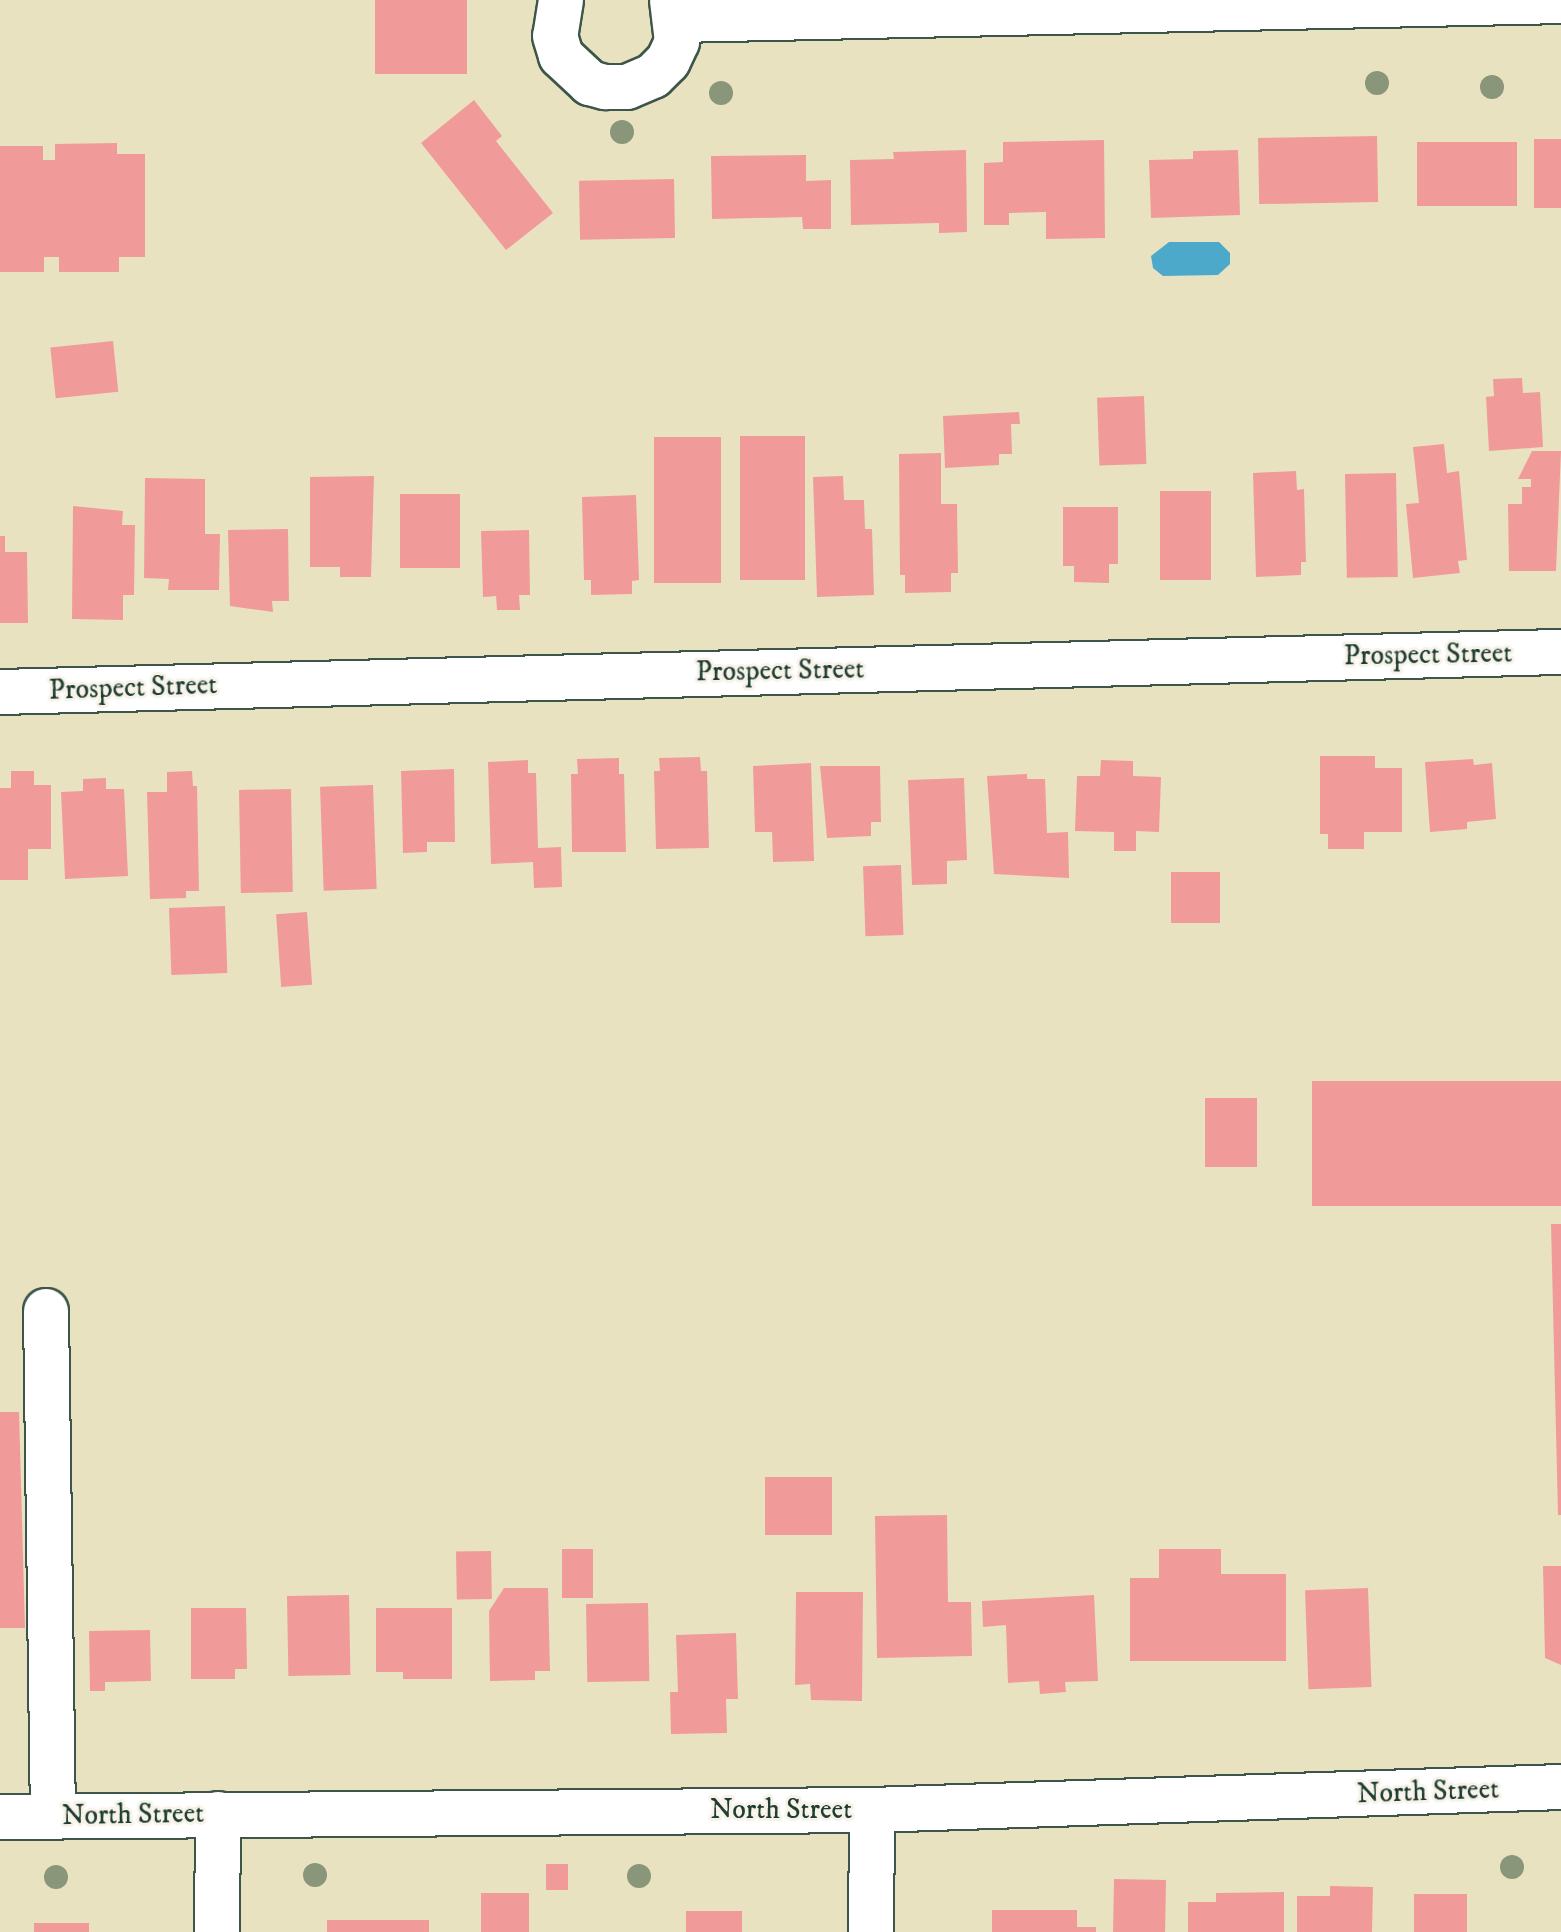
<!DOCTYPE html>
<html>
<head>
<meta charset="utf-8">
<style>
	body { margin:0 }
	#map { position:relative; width:1561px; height:1932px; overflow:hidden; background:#e9e2c1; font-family:"IM FELL DW Pica",serif }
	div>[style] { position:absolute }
	.water>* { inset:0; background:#4ca9ca }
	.building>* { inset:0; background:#f09b99; transform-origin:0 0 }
	.roads { filter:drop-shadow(2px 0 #3d5649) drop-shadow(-2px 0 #3d5649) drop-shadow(0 2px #3d5649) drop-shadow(0 -2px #3d5649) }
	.minor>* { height:44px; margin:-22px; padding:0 22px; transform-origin:22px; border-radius:22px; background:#fff }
	.trees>* { width:24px; height:24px; margin:-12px; border-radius:50%; background:#8a9679 }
	span { translate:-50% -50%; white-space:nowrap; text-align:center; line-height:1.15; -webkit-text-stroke:6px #f7f3e8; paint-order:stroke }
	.street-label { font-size:28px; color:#1f3d34 }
</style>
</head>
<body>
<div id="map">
	<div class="water">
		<div style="clip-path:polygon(1169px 242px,1219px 242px,1230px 253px,1230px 264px,1218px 275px,1163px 276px,1153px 268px,1151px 256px)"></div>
	</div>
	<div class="building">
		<div style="left:375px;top:0;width:92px;height:74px"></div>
		<div style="clip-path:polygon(474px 100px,502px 136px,496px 141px,553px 213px,506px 250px,421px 143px)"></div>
		<div style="left:1377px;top:136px;width:66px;height:119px;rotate:89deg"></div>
		<div style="left:1534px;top:139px;width:27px;height:69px"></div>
		<div style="clip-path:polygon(1104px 140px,1105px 238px,1046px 239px,1046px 212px,1009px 213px,1009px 225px,984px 225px,984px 163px,1003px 162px,1003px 142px)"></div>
		<div style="left:1417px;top:142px;width:100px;height:64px"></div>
		<div style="clip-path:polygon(117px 143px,117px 154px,145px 154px,145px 257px,119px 257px,119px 272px,59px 272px,59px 257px,44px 257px,44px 272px,0 272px,0 146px,43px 146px,43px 160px,55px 160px,55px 144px)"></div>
		<div style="clip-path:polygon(966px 150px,967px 232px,939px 233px,939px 223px,851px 225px,850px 160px,894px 159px,893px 152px)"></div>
		<div style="clip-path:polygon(1238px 150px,1240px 215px,1151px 218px,1149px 160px,1193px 159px,1193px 151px)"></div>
		<div style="clip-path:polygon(806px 155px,806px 181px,831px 180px,831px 229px,803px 229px,802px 217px,712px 219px,711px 156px)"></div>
		<div style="left:674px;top:179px;width:59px;height:95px;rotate:89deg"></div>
		<div style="left:113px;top:341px;width:51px;height:63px;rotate:84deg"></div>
		<div style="clip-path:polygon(1522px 378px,1523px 393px,1540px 392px,1543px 447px,1489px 451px,1486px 397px,1494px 396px,1493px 379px)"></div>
		<div style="left:1144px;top:396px;width:68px;height:47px;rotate:88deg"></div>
		<div style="clip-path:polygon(1019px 412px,1020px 424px,1011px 424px,1012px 454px,999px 454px,999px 465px,945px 468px,943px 416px)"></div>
		<div style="left:805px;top:436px;width:144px;height:65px;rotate:90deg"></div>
		<div style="left:721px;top:437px;width:146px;height:67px;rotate:90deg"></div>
		<div style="clip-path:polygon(1444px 444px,1447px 473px,1459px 471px,1467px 560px,1458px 561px,1460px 573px,1413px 578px,1406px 504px,1419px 503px,1413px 447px)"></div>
		<div style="clip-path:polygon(1532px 451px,1561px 451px,1556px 571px,1509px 571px,1508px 504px,1522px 504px,1522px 487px,1531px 487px,1531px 479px,1518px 479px)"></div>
		<div style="clip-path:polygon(941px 453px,941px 504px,957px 504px,958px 573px,951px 573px,951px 592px,905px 593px,905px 575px,900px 575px,899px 454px)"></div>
		<div style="clip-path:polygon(1296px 471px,1297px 490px,1304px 489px,1306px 562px,1301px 562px,1301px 575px,1256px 577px,1253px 473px)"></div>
		<div style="left:1396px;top:473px;width:104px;height:51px;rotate:89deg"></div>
		<div style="clip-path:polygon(374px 476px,371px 577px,340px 577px,340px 567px,310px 567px,310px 477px)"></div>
		<div style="clip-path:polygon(843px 476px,844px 500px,864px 500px,865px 529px,872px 529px,874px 595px,817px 597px,813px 477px)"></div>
		<div style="clip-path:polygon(145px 478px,205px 479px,205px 534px,220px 534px,219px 590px,168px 590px,169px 579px,144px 578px)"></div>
		<div style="left:1160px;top:491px;width:51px;height:89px"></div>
		<div style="left:400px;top:494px;width:60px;height:74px"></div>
		<div style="clip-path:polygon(636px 495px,639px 580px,632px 581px,632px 594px,591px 595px,591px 580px,584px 580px,582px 497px)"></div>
		<div style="clip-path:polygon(73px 506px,123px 511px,122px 525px,135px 525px,134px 595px,123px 595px,123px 620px,72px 619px)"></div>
		<div style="clip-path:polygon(1063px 507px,1118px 507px,1118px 564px,1109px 564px,1109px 583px,1074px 582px,1074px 566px,1063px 566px)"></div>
		<div style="clip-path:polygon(288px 529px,289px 601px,272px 601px,273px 612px,230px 606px,228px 530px)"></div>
		<div style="clip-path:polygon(529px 530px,530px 595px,519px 595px,520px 610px,497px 610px,496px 596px,483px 597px,481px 531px)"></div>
		<div style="clip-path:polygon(0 536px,5px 536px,5px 552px,27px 552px,28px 623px,0 623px)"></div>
		<div style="clip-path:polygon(1320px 756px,1375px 756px,1375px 768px,1402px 768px,1402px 832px,1364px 832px,1364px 849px,1328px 849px,1328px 834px,1320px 834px)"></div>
		<div style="clip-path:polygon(700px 757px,701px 771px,707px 771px,709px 848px,656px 849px,654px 771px,660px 771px,659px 758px)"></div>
		<div style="clip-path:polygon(619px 758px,619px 774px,624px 774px,626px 852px,572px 852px,571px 774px,578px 774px,577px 759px)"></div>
		<div style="clip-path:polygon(1473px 759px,1474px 765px,1492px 763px,1496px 819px,1467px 822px,1467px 829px,1430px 832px,1425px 762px)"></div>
		<div style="clip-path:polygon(528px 760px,528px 773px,536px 773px,538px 848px,561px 847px,562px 887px,534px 888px,533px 862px,491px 864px,488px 762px)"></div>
		<div style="clip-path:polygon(1101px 760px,1133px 761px,1133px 776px,1161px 777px,1159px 832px,1136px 831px,1136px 851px,1114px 851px,1114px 832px,1075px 831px,1077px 776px,1100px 776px)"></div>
		<div style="clip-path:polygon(811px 763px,814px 861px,773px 862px,772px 832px,755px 832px,753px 766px)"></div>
		<div style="clip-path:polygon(820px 766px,880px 766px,881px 822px,871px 822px,871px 836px,827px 838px)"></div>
		<div style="clip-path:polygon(454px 769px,455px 842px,427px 842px,427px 852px,403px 853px,401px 771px)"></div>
		<div style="clip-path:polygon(11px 771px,34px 771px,34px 785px,51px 785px,51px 849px,28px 849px,28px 880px,0 880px,0 788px,11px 788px)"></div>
		<div style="clip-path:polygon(192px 771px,193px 786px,197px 786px,199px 891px,186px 891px,186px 898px,150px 899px,147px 792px,167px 792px,167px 772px)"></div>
		<div style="clip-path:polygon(1027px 774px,1027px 779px,1045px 779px,1047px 833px,1068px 832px,1069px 878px,994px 874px,987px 776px)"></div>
		<div style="clip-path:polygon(106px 778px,106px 789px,124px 789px,128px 876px,65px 879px,61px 792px,83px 791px,83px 779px)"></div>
		<div style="clip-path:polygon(964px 778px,967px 860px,947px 861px,947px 884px,912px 885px,908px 780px)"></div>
		<div style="left:373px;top:785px;width:104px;height:53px;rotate:88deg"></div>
		<div style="left:291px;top:789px;width:103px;height:52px;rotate:89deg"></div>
		<div style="left:901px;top:865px;width:70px;height:38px;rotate:88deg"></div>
		<div style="left:1171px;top:872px;width:49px;height:51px"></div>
		<div style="left:225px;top:906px;width:67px;height:56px;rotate:88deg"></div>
		<div style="left:307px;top:912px;width:73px;height:31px;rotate:86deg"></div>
		<div style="left:1561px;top:1081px;width:125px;height:249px;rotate:90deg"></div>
		<div style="left:1205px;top:1098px;width:52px;height:69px"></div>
		<div style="clip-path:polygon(1551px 1224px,1561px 1224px,1561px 1515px,1558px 1515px)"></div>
		<div style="clip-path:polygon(0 1412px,19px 1412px,25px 1628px,0 1628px)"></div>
		<div style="left:765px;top:1477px;width:67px;height:58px"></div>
		<div style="clip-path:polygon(947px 1515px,948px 1602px,971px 1602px,972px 1656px,877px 1658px,875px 1516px)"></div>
		<div style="left:562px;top:1549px;width:31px;height:49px"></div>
		<div style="clip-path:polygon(1159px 1549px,1221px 1549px,1221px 1574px,1286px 1574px,1286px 1661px,1130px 1661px,1130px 1578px,1159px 1578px)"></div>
		<div style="left:491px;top:1551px;width:48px;height:35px;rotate:89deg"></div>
		<div style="clip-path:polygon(1543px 1566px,1561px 1566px,1561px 1665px,1545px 1658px)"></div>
		<div style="clip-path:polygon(504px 1588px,548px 1588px,550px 1671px,535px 1671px,535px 1680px,490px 1681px,489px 1611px)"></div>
		<div style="left:1368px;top:1588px;width:99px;height:63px;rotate:88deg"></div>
		<div style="clip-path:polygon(796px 1592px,863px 1592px,862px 1701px,811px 1700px,810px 1684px,795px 1685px)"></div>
		<div style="left:349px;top:1595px;width:80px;height:62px;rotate:89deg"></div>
		<div style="clip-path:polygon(1094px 1595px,1098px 1681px,1065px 1682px,1066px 1692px,1040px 1694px,1039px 1681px,1008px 1683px,1006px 1625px,983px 1627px,982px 1601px)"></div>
		<div style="left:648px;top:1603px;width:78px;height:62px;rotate:89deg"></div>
		<div style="clip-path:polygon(191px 1608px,246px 1608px,247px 1669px,235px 1669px,235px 1679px,191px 1679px)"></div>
		<div style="clip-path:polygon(376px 1608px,452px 1608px,452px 1679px,403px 1679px,403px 1672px,376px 1672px)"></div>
		<div style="clip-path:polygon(150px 1630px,151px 1681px,105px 1682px,105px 1691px,90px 1691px,89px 1631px)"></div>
		<div style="clip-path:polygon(736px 1633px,738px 1699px,726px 1699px,727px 1733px,671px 1734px,670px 1692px,678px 1692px,676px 1635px)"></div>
		<div style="left:546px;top:1864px;width:22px;height:26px"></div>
		<div style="left:1114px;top:1879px;width:52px;height:53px;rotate:1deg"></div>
		<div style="clip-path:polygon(1330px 1886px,1373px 1887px,1372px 1932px,1297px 1932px,1297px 1896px,1330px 1896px)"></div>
		<div style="clip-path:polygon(1284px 1892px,1284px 1932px,1188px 1932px,1188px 1902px,1216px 1902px,1216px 1893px)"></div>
		<div style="left:529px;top:1893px;width:39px;height:48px;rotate:90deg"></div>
		<div style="left:1414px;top:1894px;width:53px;height:38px"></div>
		<div style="clip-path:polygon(992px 1910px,1077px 1910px,1077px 1927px,1096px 1927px,1096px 1932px,992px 1932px)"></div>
		<div style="left:686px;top:1911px;width:56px;height:21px"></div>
		<div style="left:327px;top:1920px;width:102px;height:12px"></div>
		<div style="left:89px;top:1923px;width:9px;height:55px;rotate:90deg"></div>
	</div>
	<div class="roads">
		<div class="minor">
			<div style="left:561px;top:0;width:36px;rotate:99deg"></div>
			<div style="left:555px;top:36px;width:21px;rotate:73deg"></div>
			<div style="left:561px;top:56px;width:40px;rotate:43deg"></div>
			<div style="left:590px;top:83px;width:16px;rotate:15deg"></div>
			<div style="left:605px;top:87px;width:22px"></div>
			<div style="left:627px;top:87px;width:28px;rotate:-23deg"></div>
			<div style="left:653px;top:76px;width:21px;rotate:-45deg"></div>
			<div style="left:668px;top:61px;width:21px;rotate:-65deg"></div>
			<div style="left:677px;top:42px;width:42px;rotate:-96.8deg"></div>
			<div style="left:678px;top:20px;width:883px;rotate:-1.23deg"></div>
			<div style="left:0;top:692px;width:1562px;rotate:-1.47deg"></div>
			<div style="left:46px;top:1311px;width:506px;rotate:89.21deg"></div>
			<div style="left:0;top:1817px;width:872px;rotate:-0.46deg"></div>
			<div style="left:872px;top:1810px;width:689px;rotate:-1.91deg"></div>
			<div style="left:217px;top:1932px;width:118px;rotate:-89.5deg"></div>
			<div style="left:871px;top:1932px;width:122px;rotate:-89.5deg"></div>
		</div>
	</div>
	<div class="trees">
		<div style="left:1377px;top:83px"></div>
		<div style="left:1492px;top:87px"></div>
		<div style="left:721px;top:93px"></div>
		<div style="left:622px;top:132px"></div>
		<div style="left:1512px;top:1867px"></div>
		<div style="left:315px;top:1875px"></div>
		<div style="left:639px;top:1876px"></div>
		<div style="left:56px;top:1877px"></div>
	</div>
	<div class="street-label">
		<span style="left:1428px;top:655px;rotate:-1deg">Prospect Street</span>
		<span style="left:780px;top:671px;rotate:-1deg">Prospect Street</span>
		<span style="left:133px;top:688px;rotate:-2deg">Prospect Street</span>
		<span style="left:1428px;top:1792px;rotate:-2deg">North Street</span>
		<span style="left:781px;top:1810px">North Street</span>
		<span style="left:133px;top:1815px;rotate:-1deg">North Street</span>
	</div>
</div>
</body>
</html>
